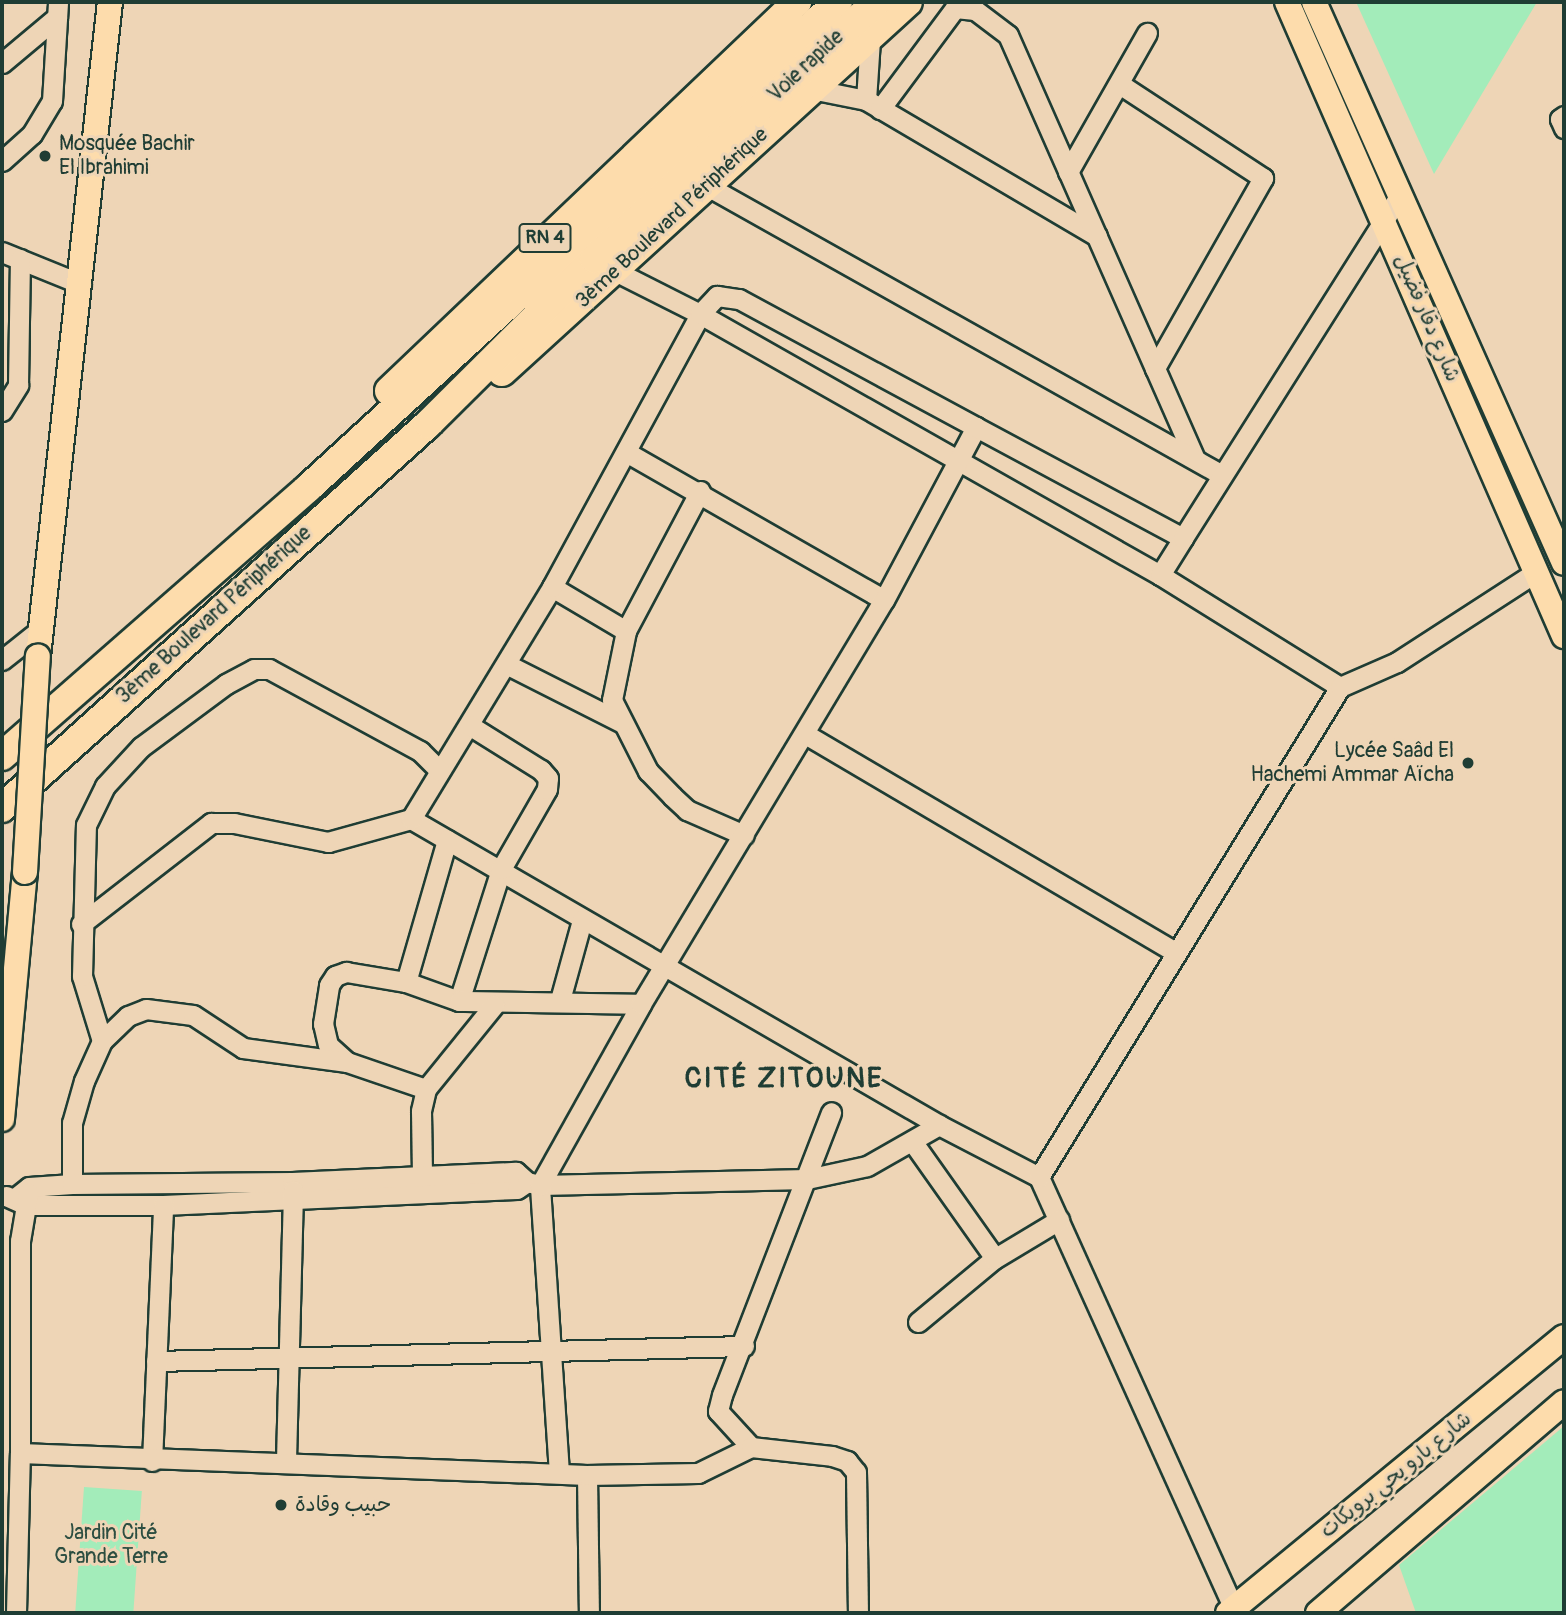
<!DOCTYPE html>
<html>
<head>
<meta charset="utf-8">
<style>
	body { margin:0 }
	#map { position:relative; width:1566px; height:1615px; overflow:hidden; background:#eed5b6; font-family:Pangolin,"Playpen Sans Arabic",sans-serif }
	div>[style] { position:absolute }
	.green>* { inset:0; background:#a3ecba; transform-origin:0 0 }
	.roads { filter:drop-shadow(2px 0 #1f3d34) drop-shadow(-2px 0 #1f3d34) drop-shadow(0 2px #1f3d34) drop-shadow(0 -2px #1f3d34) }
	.minor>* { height:19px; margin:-9.5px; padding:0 9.5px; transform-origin:9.5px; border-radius:9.5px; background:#eed5b6 }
	.major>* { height:24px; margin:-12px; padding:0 12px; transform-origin:12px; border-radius:12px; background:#fddcac }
	.highway>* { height:28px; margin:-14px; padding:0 14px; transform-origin:14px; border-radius:14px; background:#fddcac }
	.bridges { filter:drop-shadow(2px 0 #1f3d34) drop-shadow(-2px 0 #1f3d34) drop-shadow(0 2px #1f3d34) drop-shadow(0 -2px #1f3d34) }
	.major-bridge>* { height:24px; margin:-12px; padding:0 12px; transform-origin:12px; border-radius:12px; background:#fddcac }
	.dots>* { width:19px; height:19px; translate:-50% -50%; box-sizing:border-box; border:4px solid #eed5b6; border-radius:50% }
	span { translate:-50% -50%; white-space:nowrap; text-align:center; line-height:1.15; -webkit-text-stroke:6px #eed5b6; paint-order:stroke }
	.shield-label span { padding:2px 5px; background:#eed5b6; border:2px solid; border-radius:5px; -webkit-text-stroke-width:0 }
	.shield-label { font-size:19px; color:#1f3d34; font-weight:700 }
	.street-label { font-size:21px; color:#1f3d34 }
	.poi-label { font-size:21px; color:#1f3d34 }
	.left { translate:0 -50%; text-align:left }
	.right { translate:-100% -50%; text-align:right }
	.park-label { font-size:21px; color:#2c4e41 }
	.district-label { font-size:28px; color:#1f3d34; font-weight:700; letter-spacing:2px }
	.frame { position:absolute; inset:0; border:4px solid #1f3d34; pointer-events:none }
</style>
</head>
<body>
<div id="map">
	<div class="green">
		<div style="clip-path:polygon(1356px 2px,1537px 2px,1434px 174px)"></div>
		<div style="clip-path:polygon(1564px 1426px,1564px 1613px,1416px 1613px,1399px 1565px)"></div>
		<div style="left:84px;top:1487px;width:58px;height:126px;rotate:4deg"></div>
	</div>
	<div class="roads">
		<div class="minor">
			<div style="left:2px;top:63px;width:72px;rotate:-39.9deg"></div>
			<div style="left:1121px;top:85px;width:170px;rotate:33.2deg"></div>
			<div style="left:1263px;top:178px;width:219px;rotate:119.6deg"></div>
			<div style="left:811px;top:89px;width:56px;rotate:11.3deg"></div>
			<div style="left:866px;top:100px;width:268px;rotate:30.5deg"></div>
			<div style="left:866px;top:100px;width:60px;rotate:-86.2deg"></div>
			<div style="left:880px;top:109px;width:126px;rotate:-53.4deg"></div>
			<div style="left:955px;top:8px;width:20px;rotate:6deg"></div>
			<div style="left:975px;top:10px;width:41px;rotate:37.1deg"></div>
			<div style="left:1008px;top:35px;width:461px;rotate:66.2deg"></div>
			<div style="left:1564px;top:116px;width:5px;rotate:143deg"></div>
			<div style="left:1560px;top:119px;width:10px;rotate:66deg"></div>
			<div style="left:2px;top:161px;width:40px;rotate:-42deg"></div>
			<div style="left:32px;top:134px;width:39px;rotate:-59deg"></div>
			<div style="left:52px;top:101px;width:99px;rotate:-86.5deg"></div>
			<div style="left:1068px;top:172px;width:160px;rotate:-60.4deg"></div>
			<div style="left:709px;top:187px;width:588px;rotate:29.31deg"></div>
			<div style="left:2px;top:252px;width:85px;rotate:22.1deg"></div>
			<div style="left:615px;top:271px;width:95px;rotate:26.8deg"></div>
			<div style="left:700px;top:314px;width:529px;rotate:29.57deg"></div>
			<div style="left:1160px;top:575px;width:212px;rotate:31.9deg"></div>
			<div style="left:2px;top:411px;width:31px;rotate:-58deg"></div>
			<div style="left:18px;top:385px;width:126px;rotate:-89.1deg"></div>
			<div style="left:626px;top:452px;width:297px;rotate:29.8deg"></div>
			<div style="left:700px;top:491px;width:158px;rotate:117.9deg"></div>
			<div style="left:626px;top:631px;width:70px;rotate:101.5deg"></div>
			<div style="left:612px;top:700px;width:80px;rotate:63.1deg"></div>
			<div style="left:648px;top:771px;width:35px;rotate:46deg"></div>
			<div style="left:672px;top:796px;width:21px;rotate:43deg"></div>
			<div style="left:687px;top:810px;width:62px;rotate:23.7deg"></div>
			<div style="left:1160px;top:575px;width:44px;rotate:-58.1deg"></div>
			<div style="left:552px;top:587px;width:86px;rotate:30.7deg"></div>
			<div style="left:2px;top:660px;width:50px;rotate:-38.5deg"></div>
			<div style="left:506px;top:664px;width:129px;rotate:26.8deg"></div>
			<div style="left:805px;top:734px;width:429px;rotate:30.5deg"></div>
			<div style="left:411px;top:819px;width:610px;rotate:30.09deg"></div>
			<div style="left:939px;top:1125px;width:113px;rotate:27.5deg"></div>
			<div style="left:1039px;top:1177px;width:478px;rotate:65.7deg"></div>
			<div style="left:81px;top:924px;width:165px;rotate:-37.8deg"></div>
			<div style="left:211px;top:823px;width:23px"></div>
			<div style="left:234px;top:823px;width:96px;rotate:11.4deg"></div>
			<div style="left:328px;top:842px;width:86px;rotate:-15.5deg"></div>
			<div style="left:411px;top:819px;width:271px;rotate:-58.7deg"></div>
			<div style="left:552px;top:587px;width:311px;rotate:-61.5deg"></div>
			<div style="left:700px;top:314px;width:25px;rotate:-47deg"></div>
			<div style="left:717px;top:296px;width:22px;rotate:8deg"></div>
			<div style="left:739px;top:299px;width:269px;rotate:28.4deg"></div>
			<div style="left:406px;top:982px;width:148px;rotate:-73.9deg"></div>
			<div style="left:560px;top:1000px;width:83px;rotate:-74.6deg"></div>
			<div style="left:459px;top:1001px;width:139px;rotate:-72.3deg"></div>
			<div style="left:501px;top:869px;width:92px;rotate:-60.1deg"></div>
			<div style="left:547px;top:789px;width:11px;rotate:-85deg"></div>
			<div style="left:548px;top:778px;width:11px;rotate:-131deg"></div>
			<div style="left:541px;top:770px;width:85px;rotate:-148deg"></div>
			<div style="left:102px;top:1041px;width:68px;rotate:-107.1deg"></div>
			<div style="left:82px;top:976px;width:151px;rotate:-88.5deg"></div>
			<div style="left:86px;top:825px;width:43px;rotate:-64deg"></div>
			<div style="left:105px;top:786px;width:53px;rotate:-47.3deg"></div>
			<div style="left:141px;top:747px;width:106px;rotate:-36.5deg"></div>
			<div style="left:226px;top:684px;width:32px;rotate:-28deg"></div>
			<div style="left:254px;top:669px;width:15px"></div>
			<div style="left:269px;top:669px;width:172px;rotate:28.5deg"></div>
			<div style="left:420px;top:751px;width:28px;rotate:45deg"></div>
			<div style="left:347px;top:1062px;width:25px;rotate:-138deg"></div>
			<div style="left:328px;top:1045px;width:22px;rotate:-103deg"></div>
			<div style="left:323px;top:1024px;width:39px;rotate:-81deg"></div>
			<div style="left:329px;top:985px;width:11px;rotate:-56deg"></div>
			<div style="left:335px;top:976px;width:12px;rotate:-20deg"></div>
			<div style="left:346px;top:972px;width:61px;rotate:9.5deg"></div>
			<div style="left:406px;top:982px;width:56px;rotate:19.7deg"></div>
			<div style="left:459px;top:1001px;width:182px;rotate:0.9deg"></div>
			<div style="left:426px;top:1089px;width:108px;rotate:-51deg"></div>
			<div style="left:912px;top:1141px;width:135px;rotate:54.7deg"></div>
			<div style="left:1039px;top:1177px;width:575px;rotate:-58.44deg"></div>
			<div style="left:1340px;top:687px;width:62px;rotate:-23.7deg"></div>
			<div style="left:1397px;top:662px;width:166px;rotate:-32.9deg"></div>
			<div style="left:72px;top:1184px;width:61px;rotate:-90deg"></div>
			<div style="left:72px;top:1123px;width:44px;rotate:-74.1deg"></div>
			<div style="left:84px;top:1081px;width:44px;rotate:-65.8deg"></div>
			<div style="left:102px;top:1041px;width:36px;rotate:-44deg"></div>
			<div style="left:128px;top:1016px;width:19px;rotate:-21deg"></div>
			<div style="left:146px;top:1009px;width:47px;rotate:7.3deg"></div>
			<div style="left:193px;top:1015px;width:60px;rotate:33.4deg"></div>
			<div style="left:243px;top:1048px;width:105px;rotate:7.7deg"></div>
			<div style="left:347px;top:1062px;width:83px;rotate:18.9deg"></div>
			<div style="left:426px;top:1089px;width:23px;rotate:103deg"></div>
			<div style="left:421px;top:1111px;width:65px;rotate:89.1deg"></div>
			<div style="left:6px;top:1196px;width:22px;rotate:24deg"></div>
			<div style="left:26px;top:1205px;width:137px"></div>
			<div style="left:163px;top:1205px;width:354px;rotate:-2.6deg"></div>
			<div style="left:517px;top:1189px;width:12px;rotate:-35deg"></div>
			<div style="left:14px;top:1199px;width:19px;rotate:-39deg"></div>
			<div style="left:29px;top:1187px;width:43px;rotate:-4deg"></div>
			<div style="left:72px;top:1184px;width:220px;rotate:-0.5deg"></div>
			<div style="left:292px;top:1182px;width:224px;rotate:-2.6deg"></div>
			<div style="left:516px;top:1172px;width:15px;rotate:42deg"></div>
			<div style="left:527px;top:1182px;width:13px;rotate:13deg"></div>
			<div style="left:540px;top:1185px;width:267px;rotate:-1.3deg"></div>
			<div style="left:807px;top:1179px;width:61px;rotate:-12.2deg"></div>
			<div style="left:867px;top:1166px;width:83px;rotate:-29.7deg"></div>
			<div style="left:918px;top:1322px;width:99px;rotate:-39.7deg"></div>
			<div style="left:994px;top:1259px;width:76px;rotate:-31deg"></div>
			<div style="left:156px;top:1361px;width:588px;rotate:-1.46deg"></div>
			<div style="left:751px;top:1447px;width:49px;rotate:-132.5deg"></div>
			<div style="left:718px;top:1411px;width:16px;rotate:-76deg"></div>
			<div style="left:722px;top:1395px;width:303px;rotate:-68.9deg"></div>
			<div style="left:20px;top:1453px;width:212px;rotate:-90deg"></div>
			<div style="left:20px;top:1241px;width:49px;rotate:-80.5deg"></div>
			<div style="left:286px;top:1460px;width:270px;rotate:-88.5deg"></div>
			<div style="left:152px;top:1461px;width:256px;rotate:-87.5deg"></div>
			<div style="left:559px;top:1473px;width:289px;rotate:-93.8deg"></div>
			<div style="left:540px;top:1185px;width:207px;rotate:-60.8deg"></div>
			<div style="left:641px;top:1004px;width:471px;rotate:-59deg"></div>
			<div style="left:884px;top:600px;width:196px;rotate:-62deg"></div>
			<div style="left:976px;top:427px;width:235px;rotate:28.2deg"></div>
			<div style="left:1183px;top:538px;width:404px;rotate:-57.7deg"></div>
			<div style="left:587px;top:1475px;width:138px;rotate:89.2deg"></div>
			<div style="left:16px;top:1613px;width:160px;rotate:-88.6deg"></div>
			<div style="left:20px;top:1453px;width:567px;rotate:2.22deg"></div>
			<div style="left:587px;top:1475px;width:111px;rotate:-1deg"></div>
			<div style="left:698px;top:1473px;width:59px;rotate:-26.1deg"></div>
			<div style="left:751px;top:1447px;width:81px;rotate:6.3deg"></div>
			<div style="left:832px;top:1456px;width:16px;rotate:18deg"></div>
			<div style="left:847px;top:1461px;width:14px;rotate:51deg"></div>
			<div style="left:856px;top:1472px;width:141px;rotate:89.2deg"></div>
		</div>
		<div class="major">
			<div style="left:1287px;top:2px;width:692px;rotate:66.4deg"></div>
			<div style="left:1314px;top:2px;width:614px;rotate:65.98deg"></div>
			<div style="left:38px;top:656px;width:658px;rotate:-83.72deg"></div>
			<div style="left:2px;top:1119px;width:248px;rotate:-84.7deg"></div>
			<div style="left:1228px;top:1613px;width:435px;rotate:-39.4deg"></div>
			<div style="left:1318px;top:1613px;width:324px;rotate:-40.6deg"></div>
		</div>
		<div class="highway">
			<div style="left:502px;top:372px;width:549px;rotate:-42.34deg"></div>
			<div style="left:389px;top:391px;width:564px;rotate:-43.63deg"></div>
			<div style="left:2px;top:756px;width:407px;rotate:-41.2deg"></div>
			<div style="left:308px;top:488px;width:719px;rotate:-42.52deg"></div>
			<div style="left:2px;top:808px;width:574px;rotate:-42.03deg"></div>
			<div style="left:428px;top:424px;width:234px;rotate:-44.8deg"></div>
			<div style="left:594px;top:259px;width:382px;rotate:-42.3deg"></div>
		</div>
	</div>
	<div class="bridges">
		<div class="major-bridge">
			<div style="left:25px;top:872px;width:216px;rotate:-86.6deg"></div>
		</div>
	</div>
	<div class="dots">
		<div style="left:45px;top:156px;background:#1f3d34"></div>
		<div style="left:1468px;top:763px;background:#1f3d34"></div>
		<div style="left:281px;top:1505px;background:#1f3d34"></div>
	</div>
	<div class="shield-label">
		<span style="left:545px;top:238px">RN 4</span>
	</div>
	<div class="street-label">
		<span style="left:806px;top:66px;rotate:-43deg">Voie rapide</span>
		<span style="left:672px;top:218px;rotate:-43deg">3ème Boulevard Périphérique</span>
		<span style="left:1427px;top:318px;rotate:67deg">شارع دقار فضيل</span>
		<span style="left:214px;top:615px;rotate:-42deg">3ème Boulevard Périphérique</span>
		<span style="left:1396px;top:1475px;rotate:-39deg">شارع بارو يحي برويكات</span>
	</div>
	<div class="poi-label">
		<span class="left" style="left:59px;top:156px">Mosquée Bachir<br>El Ibrahimi</span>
		<span class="right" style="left:1454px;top:763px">Lycée Saâd El<br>Hachemi Ammar Aïcha</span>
		<span class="left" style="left:295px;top:1505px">حبيب وقادة</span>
	</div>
	<div class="park-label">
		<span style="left:111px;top:1545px">Jardin Cité<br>Grande Terre</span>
	</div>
	<div class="district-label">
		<span style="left:784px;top:1079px">CITÉ ZITOUNE</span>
	</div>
	<div class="frame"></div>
</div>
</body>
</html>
